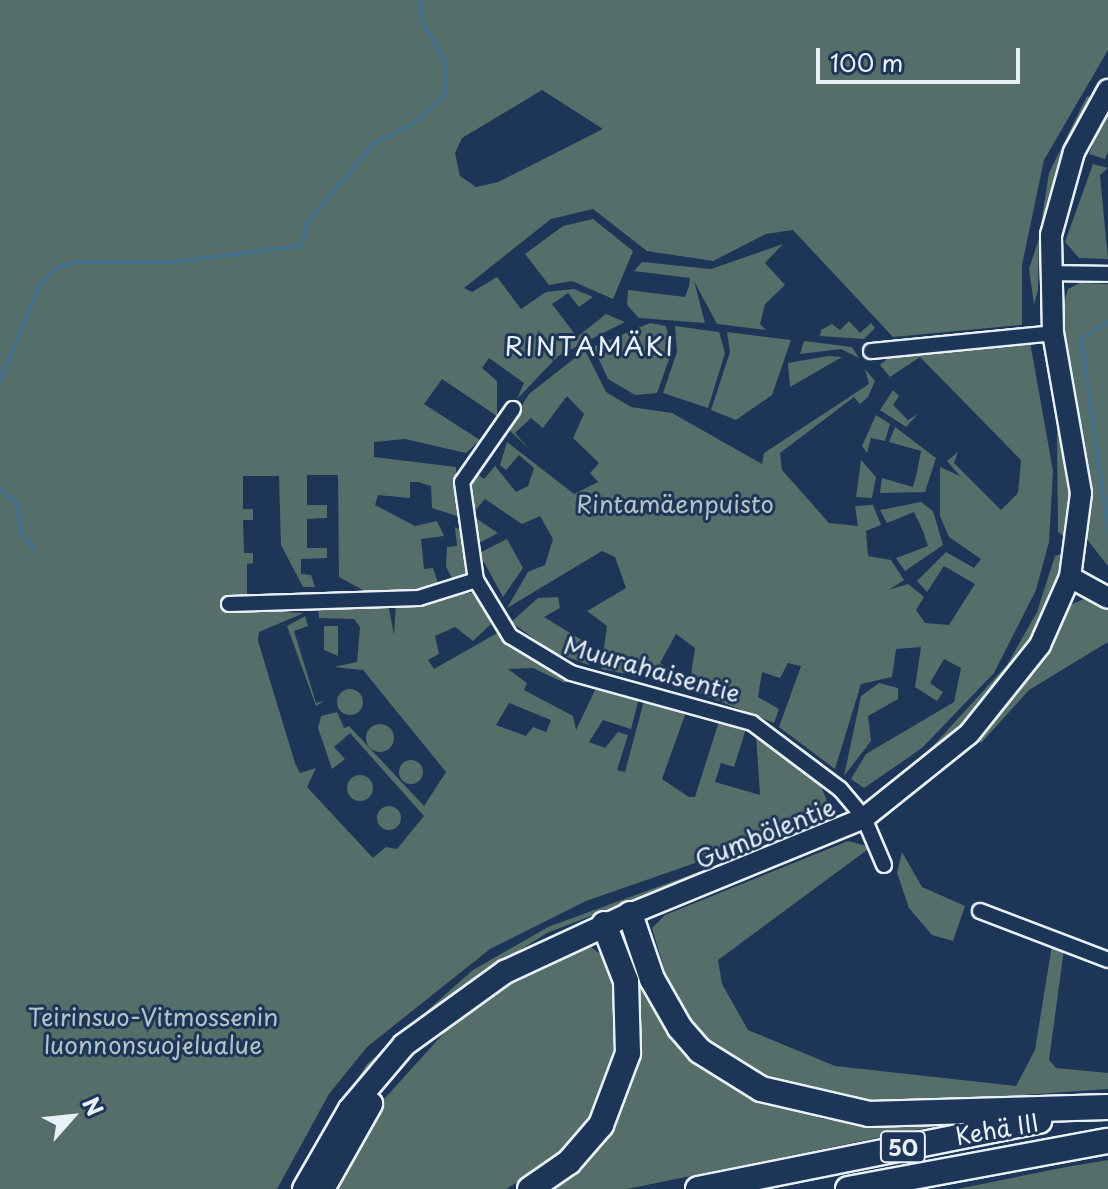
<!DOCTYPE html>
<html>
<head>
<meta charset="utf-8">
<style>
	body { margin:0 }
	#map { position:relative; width:1108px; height:1189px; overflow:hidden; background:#1d3557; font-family:"Playpen Sans",sans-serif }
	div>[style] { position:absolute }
	.green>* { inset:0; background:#566e6a }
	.round { border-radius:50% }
	.stream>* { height:4px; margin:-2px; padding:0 2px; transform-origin:2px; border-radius:2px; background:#447089 }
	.roads { filter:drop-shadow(2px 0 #e8f1f8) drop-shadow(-2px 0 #e8f1f8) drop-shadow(0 2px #e8f1f8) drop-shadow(0 -2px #e8f1f8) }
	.street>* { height:14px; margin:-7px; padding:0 7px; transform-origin:7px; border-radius:7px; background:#1d3557 }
	.secondary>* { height:20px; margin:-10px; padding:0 10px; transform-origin:10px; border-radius:10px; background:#1d3557 }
	.primary>* { height:22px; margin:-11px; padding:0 11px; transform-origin:11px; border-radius:11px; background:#1d3557 }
	.highway>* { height:24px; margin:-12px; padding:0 12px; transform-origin:12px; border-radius:12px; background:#1d3557 }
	span { translate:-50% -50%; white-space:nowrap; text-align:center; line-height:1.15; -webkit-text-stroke:6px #1d3557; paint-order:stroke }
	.shield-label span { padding:2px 6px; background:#1d3557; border:2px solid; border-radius:6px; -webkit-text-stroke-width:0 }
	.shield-label { font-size:22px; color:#e8f1f8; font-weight:700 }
	.park-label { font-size:24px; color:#b5c3c6 }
	.street-label { font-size:24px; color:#e8f1f8 }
	.neighbourhood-label { font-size:26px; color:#e8f1f8; letter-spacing:2px }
	.north { position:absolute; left:32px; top:1077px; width:80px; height:80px; -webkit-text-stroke:6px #1d3557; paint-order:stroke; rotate:63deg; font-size:22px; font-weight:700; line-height:32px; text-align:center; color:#e8f1f8 }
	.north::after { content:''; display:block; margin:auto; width:28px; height:36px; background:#e8f1f8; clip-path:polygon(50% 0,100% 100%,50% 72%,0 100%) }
	.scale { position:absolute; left:816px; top:48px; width:204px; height:36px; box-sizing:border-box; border:4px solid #e8f1f8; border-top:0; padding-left:10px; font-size:24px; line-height:28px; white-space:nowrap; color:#e8f1f8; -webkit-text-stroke:6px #1d3557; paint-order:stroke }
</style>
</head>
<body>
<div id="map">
	<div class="green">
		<div style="clip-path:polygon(evenodd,0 0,1108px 0,1108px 50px,1044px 160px,1022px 265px,1022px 325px,893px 337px,793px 230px,766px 234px,713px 261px,647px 251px,593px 209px,551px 219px,464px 288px,472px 292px,497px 277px,521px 309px,546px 292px,574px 289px,593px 297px,579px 307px,568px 293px,552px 304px,577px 337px,606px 314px,625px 322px,558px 356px,517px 399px,524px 383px,489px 358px,482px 368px,497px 381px,497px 416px,442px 379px,424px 404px,480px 440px,466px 453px,405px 439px,374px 442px,374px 457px,456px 467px,457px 516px,432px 508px,431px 486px,418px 482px,410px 482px,410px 498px,378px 495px,375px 505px,415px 526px,437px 521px,444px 536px,421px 539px,424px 569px,433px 568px,439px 586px,370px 594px,339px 577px,338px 475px,307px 475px,307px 505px,327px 505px,327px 518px,307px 519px,307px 548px,327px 548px,327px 558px,301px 559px,301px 574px,311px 575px,315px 587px,303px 587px,281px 545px,279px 476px,243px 476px,243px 509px,253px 509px,253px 520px,243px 520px,244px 553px,253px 553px,253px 563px,247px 564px,247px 597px,222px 598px,224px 609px,304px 613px,259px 632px,258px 641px,295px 763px,300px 773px,316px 768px,307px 787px,373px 858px,386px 847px,397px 849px,424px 816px,350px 733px,334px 747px,345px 759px,332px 769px,318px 728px,321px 716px,337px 712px,344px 728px,349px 726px,424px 806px,446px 772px,363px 670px,334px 667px,357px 662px,360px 627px,354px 619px,319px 618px,318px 605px,388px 603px,394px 635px,396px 603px,476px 592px,491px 624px,473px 641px,455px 627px,435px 636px,439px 654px,428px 660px,434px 669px,499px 632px,567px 677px,565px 683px,533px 668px,508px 669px,527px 683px,524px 690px,573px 716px,576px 730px,596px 688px,639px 698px,631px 729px,603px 720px,589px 742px,605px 748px,618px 732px,628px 735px,617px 770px,625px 772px,645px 697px,686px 712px,662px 779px,689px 797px,695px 797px,720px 718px,746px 729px,734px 767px,721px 763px,715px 782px,760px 795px,756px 734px,816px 775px,828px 803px,784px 832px,586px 901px,490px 949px,367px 1047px,329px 1094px,277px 1189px,0 1189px,0 0,542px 90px,603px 129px,498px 182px,476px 187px,460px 176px,455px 153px,462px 138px,542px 90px,0 0,509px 703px,551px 720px,546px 732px,533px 727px,526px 736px,496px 725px,509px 703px)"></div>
		<div style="clip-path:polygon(1087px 96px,1093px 98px,1062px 157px,1040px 230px,1049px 173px)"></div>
		<div style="clip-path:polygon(1108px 105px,1108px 152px,1105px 159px,1089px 154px)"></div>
		<div style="clip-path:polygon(1093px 164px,1108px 168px,1100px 175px,1108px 259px,1079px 258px,1065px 242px)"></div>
		<div style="clip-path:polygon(593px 219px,633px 251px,613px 299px,572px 281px,549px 285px,525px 254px,563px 226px)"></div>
		<div style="clip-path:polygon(1039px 238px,1038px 290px,1034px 304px,1029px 269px)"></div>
		<div style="clip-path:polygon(783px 244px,765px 263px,785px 285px,765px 304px,760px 324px,766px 330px,717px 324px,694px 281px,705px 323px,639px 318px,627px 305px,628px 290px,685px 297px,689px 286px,690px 278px,634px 271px,642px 262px,711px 269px)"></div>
		<div style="clip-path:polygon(1080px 283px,1108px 284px,1108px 566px,1086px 538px,1086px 461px,1060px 317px,1068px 289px)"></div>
		<div style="clip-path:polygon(849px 321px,860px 333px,871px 323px,875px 328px,864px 339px,820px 336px,821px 330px,832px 324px,840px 330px)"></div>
		<div style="clip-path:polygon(650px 323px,666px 326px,672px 351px,657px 393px,635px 395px,608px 379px,593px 347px)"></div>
		<div style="clip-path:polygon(675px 326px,719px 332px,725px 353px,708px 408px,663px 393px,677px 352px)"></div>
		<div style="clip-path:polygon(727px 332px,791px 340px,772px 395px,736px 420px,711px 410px,730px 352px)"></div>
		<div style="clip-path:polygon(804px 341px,852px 347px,859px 358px,841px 349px,800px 354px)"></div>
		<div style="clip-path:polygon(1030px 342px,1053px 471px,1049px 542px,1036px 590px,994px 673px,922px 748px,864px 788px,851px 779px,866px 754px,954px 702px,961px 668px,944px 659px,930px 683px,943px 692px,937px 701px,915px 687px,921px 647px,896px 649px,892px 677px,861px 684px,835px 769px,779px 727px,801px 666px,788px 663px,780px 678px,762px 672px,758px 697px,779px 709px,774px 723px,689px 689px,695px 648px,676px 634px,660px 663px,680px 675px,679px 684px,601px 669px,607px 626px,587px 611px,626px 588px,615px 557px,602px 551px,507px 608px,528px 572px,545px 565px,553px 539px,540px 516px,522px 524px,485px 499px,471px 515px,498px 533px,481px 542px,472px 538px,466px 480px,492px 443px,476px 473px,484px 479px,495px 466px,516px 492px,528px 486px,534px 468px,519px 455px,506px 470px,500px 465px,507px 442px,574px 494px,598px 482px,590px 473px,599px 463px,573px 438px,584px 414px,567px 396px,543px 428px,531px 418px,515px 433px,528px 448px,508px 429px,529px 394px,585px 350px,606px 392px,631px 407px,672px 413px,762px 464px,764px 453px,869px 384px,865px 369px,875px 381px,868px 397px,860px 404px,854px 397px,780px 453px,782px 470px,829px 523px,858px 526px,855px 506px,873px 505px,881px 525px,866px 531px,868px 556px,891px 560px,904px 580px,889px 590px,908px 584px,924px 597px,916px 610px,925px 623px,949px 625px,975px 584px,944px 566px,927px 592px,917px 581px,946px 552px,974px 568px,981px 559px,949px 537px,940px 516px,940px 467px,960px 476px,947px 461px,958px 452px,954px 463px,1001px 510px,1018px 493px,1021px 460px,920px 357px,890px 377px,880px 365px,893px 354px)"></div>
		<div style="clip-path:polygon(828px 356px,842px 357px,790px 387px,788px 363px)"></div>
		<div style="clip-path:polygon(893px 390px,899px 396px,893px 405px,908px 420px,918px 414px,906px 427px,880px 410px)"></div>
		<div style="clip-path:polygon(876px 415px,890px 424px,885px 441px,871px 438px,867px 453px,862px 446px)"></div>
		<div style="clip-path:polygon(895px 427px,936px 458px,925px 492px,880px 493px,882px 478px,913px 487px,917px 472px,921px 451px,889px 442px)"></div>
		<div style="clip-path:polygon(1057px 429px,1072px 459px,1069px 541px,1058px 532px)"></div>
		<div style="clip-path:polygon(861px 460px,876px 477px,872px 498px,856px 497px)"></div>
		<div style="clip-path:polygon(921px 502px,933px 511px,943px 545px,905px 571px,896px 558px,928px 546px,923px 531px,914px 512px,887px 523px,880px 510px)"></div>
		<div style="clip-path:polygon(455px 527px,462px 531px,468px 572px,453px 580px,446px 567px,447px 547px,457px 546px)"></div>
		<div style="clip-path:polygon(507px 539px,523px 568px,503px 597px,479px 553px)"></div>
		<div style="clip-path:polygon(1067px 553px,1030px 646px,997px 693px,911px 770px,1007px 665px,1037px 612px,1055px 556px)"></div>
		<div style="clip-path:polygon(558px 597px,560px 608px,544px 617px,593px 647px,589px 665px,551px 651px,511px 622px,538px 598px)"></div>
		<div style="clip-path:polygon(1089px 597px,1108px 608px,1108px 642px,1029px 690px,981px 743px,976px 738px,1025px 683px,1072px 604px)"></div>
		<div style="clip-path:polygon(305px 616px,308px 626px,294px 631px,316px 703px,324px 701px,316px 706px,287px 626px)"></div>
		<div style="clip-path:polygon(324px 626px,338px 626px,338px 656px,324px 650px)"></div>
		<div style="clip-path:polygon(879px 683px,898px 688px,898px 699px,868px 716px,871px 741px,844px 776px,861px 696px)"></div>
		<div class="round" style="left:337px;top:689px;width:26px;height:26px"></div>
		<div class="round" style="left:366px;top:724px;width:28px;height:28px"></div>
		<div class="round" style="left:399px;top:760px;width:24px;height:24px"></div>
		<div class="round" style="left:347px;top:775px;width:26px;height:26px"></div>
		<div class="round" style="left:377px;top:806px;width:24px;height:24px"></div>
		<div style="clip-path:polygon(794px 837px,547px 933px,478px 977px,444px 1003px,288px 1189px,367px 1064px,473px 970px,548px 927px)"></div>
		<div style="clip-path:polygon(848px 841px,871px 847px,718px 960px,722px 984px,748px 1030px,835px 1066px,1016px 1086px,1035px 1050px,1052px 945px,1064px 949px,1049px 1060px,1056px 1068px,1108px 1073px,1108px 1089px,871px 1106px,783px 1091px,721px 1059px,677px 1013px,652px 928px,665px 915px)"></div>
		<div style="clip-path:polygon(902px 852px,922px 887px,965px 906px,953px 941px,932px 935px,909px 908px,897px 873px)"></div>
		<div style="clip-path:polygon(625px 941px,645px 997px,670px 1036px,731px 1087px,823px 1119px,940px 1125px,627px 1189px,547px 1189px,615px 1111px)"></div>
		<div style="clip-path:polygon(591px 947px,603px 956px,613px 986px,618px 1044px,588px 1127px,557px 1159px,506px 1189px,330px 1189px,376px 1108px,462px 1013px,504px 982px)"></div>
		<div style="clip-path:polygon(1108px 1160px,1108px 1189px,957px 1189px,1066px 1167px)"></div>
	</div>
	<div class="stream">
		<div style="left:1108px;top:322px;width:32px;rotate:148deg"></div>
		<div style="left:1081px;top:339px;width:192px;rotate:81.9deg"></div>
		<div style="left:0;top:381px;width:104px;rotate:-67.4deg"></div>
		<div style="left:40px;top:285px;width:22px;rotate:-47deg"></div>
		<div style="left:55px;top:269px;width:19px;rotate:-21deg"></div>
		<div style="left:73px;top:262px;width:100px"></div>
		<div style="left:173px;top:262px;width:130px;rotate:-7.1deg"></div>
		<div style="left:302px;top:246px;width:24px;rotate:-78deg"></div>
		<div style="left:307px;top:223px;width:104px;rotate:-50.1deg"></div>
		<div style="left:374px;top:143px;width:43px;rotate:-26deg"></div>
		<div style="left:413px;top:124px;width:44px;rotate:-43.2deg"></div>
		<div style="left:445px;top:94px;width:31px;rotate:-88deg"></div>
		<div style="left:446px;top:63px;width:48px;rotate:-119.7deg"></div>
		<div style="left:422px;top:21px;width:21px;rotate:-95deg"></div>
		<div style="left:0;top:489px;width:22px;rotate:39deg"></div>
		<div style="left:17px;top:503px;width:29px;rotate:82deg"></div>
		<div style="left:21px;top:532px;width:22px;rotate:54deg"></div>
	</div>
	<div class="roads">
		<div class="street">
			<div style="left:1052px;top:273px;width:56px;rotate:1deg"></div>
			<div style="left:871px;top:351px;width:183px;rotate:-5.6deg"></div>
			<div style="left:513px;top:409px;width:89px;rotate:124.9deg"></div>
			<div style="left:462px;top:482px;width:99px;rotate:81.9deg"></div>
			<div style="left:476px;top:580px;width:66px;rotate:58.7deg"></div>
			<div style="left:510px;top:636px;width:71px;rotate:31.2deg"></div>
			<div style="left:571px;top:673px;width:188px;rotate:15.4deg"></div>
			<div style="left:752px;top:723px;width:110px;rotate:36.9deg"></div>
			<div style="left:840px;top:789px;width:38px;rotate:50deg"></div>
			<div style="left:864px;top:818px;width:51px;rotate:66.9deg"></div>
			<div style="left:229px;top:604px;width:190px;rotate:-1.8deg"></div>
			<div style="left:419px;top:598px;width:60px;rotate:-17.5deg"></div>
			<div style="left:980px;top:911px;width:137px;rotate:20.9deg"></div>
		</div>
		<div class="secondary">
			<div style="left:1070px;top:577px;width:43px;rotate:28.9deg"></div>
			<div style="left:630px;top:914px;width:253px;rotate:-22.3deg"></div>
			<div style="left:864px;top:818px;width:134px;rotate:-38.7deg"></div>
			<div style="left:969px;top:734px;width:114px;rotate:-51.4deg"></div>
			<div style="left:1040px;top:645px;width:74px;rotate:-66.2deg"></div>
			<div style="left:1070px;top:577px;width:85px;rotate:-82.5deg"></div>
			<div style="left:1081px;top:493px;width:162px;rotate:-99.9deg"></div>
			<div style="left:1053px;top:333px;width:98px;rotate:-91.2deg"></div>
			<div style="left:1051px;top:235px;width:86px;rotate:-74.5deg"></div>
			<div style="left:1074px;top:152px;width:71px;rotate:-61.3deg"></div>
		</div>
		<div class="primary">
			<div style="left:304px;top:1189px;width:92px;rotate:-60.1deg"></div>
			<div style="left:350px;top:1109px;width:84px;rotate:-49.8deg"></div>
			<div style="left:404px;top:1045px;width:125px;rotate:-35.9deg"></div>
			<div style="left:505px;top:972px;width:138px;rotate:-24.9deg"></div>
			<div style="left:323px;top:1189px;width:98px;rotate:-60.5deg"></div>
		</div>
		<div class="highway">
			<div style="left:630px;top:914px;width:69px;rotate:71.3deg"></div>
			<div style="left:652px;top:979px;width:56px;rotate:60.3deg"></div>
			<div style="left:680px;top:1028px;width:30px;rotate:49deg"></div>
			<div style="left:700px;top:1051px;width:72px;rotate:31.9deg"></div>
			<div style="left:761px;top:1089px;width:111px;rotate:13deg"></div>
			<div style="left:869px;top:1114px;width:239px;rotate:-1.7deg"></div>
			<div style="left:530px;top:1189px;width:47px;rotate:-34.7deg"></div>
			<div style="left:569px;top:1162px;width:49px;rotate:-49.1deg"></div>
			<div style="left:601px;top:1125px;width:77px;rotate:-69.4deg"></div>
			<div style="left:628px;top:1053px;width:72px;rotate:-91.6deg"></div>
			<div style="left:626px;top:981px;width:61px;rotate:-111.1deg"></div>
			<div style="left:698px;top:1189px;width:348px;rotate:-11.3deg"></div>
			<div style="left:848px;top:1189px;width:264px;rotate:-10.5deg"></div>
		</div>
	</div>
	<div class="shield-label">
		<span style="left:903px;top:1147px">50</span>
	</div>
	<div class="park-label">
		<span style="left:675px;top:504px">Rintamäenpuisto</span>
		<span style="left:153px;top:1031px">Teirinsuo-Vitmossenin<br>luonnonsuojelualue</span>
	</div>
	<div class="street-label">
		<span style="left:652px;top:669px;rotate:16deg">Muurahaisentie</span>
		<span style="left:765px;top:833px;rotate:-22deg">Gumbölentie</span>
		<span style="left:997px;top:1129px;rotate:-10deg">Kehä III</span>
	</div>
	<div class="neighbourhood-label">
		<span style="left:590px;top:346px">RINTAMÄKI</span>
	</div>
	<div class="north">N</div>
	<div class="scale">100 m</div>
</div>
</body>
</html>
